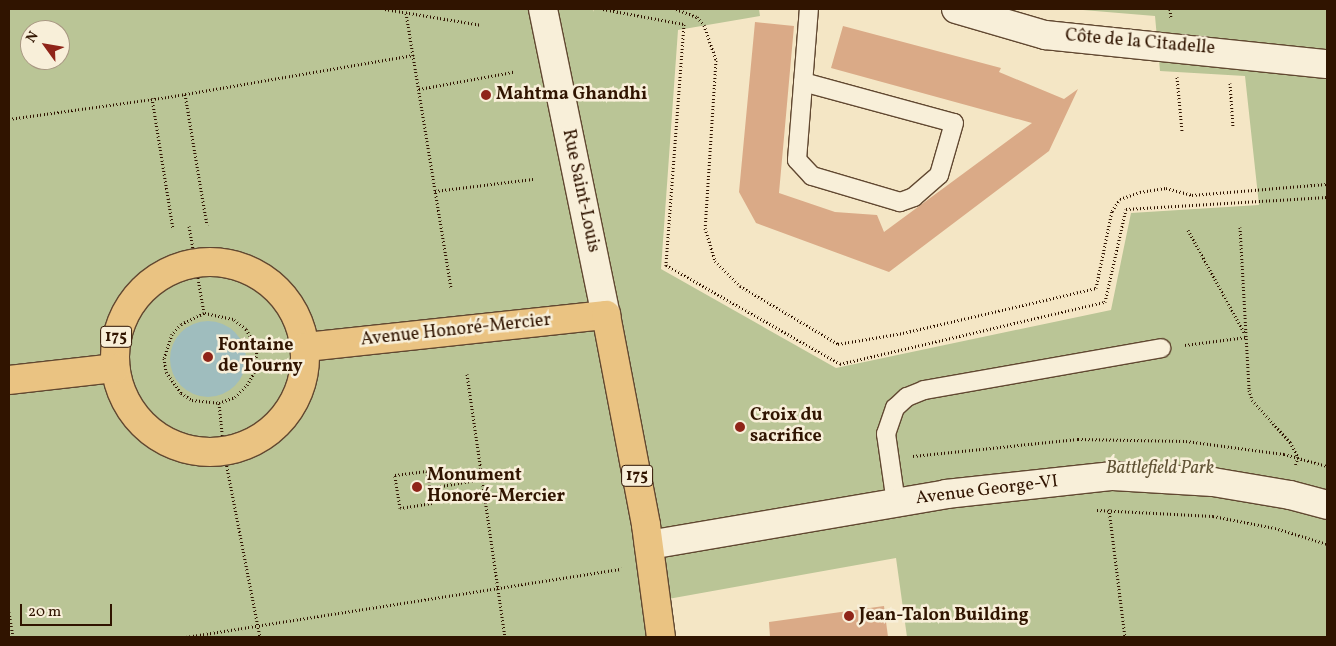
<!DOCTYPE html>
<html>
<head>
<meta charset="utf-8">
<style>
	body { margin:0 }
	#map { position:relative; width:1336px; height:646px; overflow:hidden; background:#f4e6c5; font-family:Vollkorn,serif }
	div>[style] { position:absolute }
	.green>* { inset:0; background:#bac596 }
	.water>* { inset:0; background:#9fbdbe }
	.round { border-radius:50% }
	.building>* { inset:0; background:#daaa87 }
	.path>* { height:3px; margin-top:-1.5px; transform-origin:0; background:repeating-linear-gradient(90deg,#301400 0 1px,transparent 0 3.5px) }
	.roads { filter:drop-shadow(1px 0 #614831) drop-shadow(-1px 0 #614831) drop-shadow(0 1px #614831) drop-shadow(0 -1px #614831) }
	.service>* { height:18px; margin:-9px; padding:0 9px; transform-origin:9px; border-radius:9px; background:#f8efd9 }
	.minor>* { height:28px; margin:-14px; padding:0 14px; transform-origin:14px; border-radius:14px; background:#f8efd9 }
	.primary>* { height:28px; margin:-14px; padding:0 14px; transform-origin:14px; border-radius:14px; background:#eac382 }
	.primary>.ring { margin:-14px; padding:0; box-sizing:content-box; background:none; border:28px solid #eac382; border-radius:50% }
	.dots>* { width:14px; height:14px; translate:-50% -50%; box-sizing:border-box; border:2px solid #f8efd9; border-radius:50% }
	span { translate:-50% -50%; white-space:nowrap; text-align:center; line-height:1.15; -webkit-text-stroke:5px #f8efd9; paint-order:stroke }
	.shield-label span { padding:1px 4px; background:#f8efd9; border:1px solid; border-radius:4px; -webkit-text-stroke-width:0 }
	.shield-label { font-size:16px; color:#301400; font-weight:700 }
	.street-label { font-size:18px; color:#301400 }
	.poi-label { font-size:18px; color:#301400; font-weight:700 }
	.left { translate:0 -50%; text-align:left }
	.park-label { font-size:18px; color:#605234; font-style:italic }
	.frame { position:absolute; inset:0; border:10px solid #301400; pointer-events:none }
	.north { position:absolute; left:20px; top:20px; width:50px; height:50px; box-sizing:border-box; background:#f8efd9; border:1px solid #a89782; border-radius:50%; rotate:302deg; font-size:14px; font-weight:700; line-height:20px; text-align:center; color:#301400 }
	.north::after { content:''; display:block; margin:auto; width:18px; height:22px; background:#8f2418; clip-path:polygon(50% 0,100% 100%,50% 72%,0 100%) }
	.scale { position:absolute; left:20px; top:604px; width:92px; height:22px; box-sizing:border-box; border:2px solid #301400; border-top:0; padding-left:6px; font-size:15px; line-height:18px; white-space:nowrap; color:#301400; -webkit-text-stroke:4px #f8efd9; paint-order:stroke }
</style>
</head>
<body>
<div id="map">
	<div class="green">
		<div style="clip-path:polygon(evenodd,9px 9px,593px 9px,594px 12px,594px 9px,759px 9px,760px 16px,678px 30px,661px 269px,836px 368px,1111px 310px,1131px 213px,1259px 205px,1245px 76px,1160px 71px,1155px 16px,1071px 9px,1327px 9px,1327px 637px,907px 637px,896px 558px,657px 601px,661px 637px,9px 637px,9px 9px,30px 30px,60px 30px,60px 60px,30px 60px,30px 30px)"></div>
	</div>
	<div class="water">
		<div class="round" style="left:170px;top:321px;width:76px;height:76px"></div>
	</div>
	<div class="building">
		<div style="clip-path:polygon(755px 22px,794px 26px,779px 193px,835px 212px,877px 215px,884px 232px,1032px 123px,831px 68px,843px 26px,1001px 68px,999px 72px,1064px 99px,1078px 89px,1049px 151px,889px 272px,756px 223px,739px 192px)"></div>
		<div style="clip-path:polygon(884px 606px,888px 637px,770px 637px,769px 622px)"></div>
	</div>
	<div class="path">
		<div style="left:385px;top:9px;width:98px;rotate:9.4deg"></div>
		<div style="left:603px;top:9px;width:82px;rotate:10.5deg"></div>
		<div style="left:684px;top:24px;width:242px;rotate:94.3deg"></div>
		<div style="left:666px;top:265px;width:200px;rotate:29.6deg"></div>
		<div style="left:840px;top:364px;width:272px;rotate:-13.2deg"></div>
		<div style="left:1105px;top:302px;width:95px;rotate:-77.3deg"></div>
		<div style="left:1126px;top:209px;width:201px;rotate:-3.4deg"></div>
		<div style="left:676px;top:9px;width:22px;rotate:21deg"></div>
		<div style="left:697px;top:17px;width:11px;rotate:49deg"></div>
		<div style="left:704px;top:25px;width:37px;rotate:71deg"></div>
		<div style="left:716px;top:60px;width:168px;rotate:93.7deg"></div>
		<div style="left:705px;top:228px;width:34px;rotate:73deg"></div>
		<div style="left:715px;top:261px;width:35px;rotate:45deg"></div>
		<div style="left:740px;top:286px;width:114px;rotate:30.6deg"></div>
		<div style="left:838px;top:344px;width:66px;rotate:-9.6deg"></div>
		<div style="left:903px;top:333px;width:198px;rotate:-13.1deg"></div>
		<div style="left:1096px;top:288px;width:79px;rotate:-78.3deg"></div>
		<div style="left:1112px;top:211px;width:14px;rotate:-56deg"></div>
		<div style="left:1120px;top:199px;width:21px;rotate:-19deg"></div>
		<div style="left:1140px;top:192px;width:26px;rotate:-9deg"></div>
		<div style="left:1166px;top:188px;width:27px;rotate:15deg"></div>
		<div style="left:1192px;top:195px;width:135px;rotate:-4.7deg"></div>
		<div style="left:1170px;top:9px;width:10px;rotate:84deg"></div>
		<div style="left:406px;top:13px;width:280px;rotate:80.7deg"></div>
		<div style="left:1177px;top:77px;width:54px;rotate:84.7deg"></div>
		<div style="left:1230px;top:83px;width:44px;rotate:86.1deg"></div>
		<div style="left:419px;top:89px;width:96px;rotate:-10.3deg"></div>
		<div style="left:185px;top:94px;width:133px;rotate:80.5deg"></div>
		<div style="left:152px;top:98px;width:133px;rotate:80.9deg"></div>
		<div style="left:9px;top:119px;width:161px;rotate:-7.9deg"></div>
		<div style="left:168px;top:97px;width:249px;rotate:-9.7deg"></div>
		<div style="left:435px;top:191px;width:99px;rotate:-7deg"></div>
		<div style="left:189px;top:226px;width:88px;rotate:80.2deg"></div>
		<div style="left:204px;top:313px;width:25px;rotate:154deg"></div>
		<div style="left:181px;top:324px;width:13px;rotate:132deg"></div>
		<div style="left:172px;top:334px;width:25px;rotate:108deg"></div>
		<div style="left:164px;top:358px;width:14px;rotate:82deg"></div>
		<div style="left:166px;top:372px;width:26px;rotate:54deg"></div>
		<div style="left:181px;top:393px;width:13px;rotate:32deg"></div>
		<div style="left:192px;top:400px;width:27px;rotate:6deg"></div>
		<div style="left:219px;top:403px;width:17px;rotate:-21deg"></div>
		<div style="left:235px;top:397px;width:17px;rotate:-45deg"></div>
		<div style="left:247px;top:385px;width:16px;rotate:-60deg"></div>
		<div style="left:255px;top:371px;width:23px;rotate:-85deg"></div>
		<div style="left:257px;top:348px;width:22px;rotate:-120deg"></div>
		<div style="left:246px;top:329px;width:16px;rotate:-142deg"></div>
		<div style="left:233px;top:319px;width:30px;rotate:-168deg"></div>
		<div style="left:1240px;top:227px;width:163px;rotate:86.8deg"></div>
		<div style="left:1249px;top:390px;width:10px;rotate:73deg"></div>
		<div style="left:1252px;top:400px;width:57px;rotate:47.9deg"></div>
		<div style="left:1290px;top:442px;width:17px;rotate:62deg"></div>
		<div style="left:1298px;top:457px;width:10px;rotate:107deg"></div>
		<div style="left:1188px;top:230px;width:119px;rotate:61.3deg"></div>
		<div style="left:1185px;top:345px;width:62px;rotate:-7.5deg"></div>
		<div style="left:467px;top:374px;width:266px;rotate:81.8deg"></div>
		<div style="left:219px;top:403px;width:49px;rotate:84.2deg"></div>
		<div style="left:224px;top:452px;width:188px;rotate:79deg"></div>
		<div style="left:913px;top:456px;width:166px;rotate:-5.9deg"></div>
		<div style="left:1078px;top:439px;width:108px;rotate:1.1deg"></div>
		<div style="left:1186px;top:441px;width:99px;rotate:7.6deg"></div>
		<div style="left:1284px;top:454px;width:45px;rotate:15.6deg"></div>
		<div style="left:430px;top:488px;width:15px;rotate:82deg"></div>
		<div style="left:432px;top:503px;width:32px;rotate:171deg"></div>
		<div style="left:400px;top:508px;width:33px;rotate:-99deg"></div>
		<div style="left:395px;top:475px;width:32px;rotate:-7deg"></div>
		<div style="left:427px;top:471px;width:17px;rotate:80deg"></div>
		<div style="left:430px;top:488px;width:53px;rotate:-9.8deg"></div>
		<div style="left:1109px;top:509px;width:129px;rotate:82.9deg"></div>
		<div style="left:1097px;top:510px;width:116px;rotate:3deg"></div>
		<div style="left:1213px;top:516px;width:63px;rotate:11deg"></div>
		<div style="left:1275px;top:528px;width:54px;rotate:17.1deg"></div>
		<div style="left:9px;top:612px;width:25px;rotate:81deg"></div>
		<div style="left:186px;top:637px;width:441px;rotate:-8.9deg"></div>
	</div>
	<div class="roads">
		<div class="service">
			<div style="left:803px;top:82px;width:156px;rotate:15.2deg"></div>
			<div style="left:954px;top:123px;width:54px;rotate:106.1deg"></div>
			<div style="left:939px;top:175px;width:33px;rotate:139deg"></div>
			<div style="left:914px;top:197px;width:15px;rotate:160deg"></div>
			<div style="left:900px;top:202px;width:92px;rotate:-163.5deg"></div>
			<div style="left:812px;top:176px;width:22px;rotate:-133deg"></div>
			<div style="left:797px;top:160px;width:151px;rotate:-85.5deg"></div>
			<div style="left:896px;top:503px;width:70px;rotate:-98.2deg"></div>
			<div style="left:886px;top:434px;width:28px;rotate:-71deg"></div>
			<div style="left:895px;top:408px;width:16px;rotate:-43deg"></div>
			<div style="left:907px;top:397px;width:18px;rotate:-22deg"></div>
			<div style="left:924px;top:390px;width:241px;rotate:-10deg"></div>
		</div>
		<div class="minor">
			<div style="left:543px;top:9px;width:312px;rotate:78.4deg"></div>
			<div style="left:956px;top:9px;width:93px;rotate:16.3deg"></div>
			<div style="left:1045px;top:35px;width:283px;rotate:5.9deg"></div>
			<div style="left:649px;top:545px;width:301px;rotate:-9.7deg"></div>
			<div style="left:946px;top:494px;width:168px;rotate:-6.2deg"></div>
			<div style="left:1113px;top:476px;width:100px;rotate:3.4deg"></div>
			<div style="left:1213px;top:482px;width:78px;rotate:9.6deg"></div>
			<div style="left:1290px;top:495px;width:38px;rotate:15deg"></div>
		</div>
		<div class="primary">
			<div class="ring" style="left:115px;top:262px;width:162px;height:162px"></div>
			<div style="left:306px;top:347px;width:302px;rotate:-6.1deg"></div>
			<div style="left:606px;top:315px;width:214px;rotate:79.2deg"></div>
			<div style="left:646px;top:525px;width:113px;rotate:82.4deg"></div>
			<div style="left:9px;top:380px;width:107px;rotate:-6.5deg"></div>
		</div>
	</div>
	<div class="dots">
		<div style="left:486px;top:95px;background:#8f2418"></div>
		<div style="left:208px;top:357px;background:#8f2418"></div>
		<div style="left:740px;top:427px;background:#8f2418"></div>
		<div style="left:417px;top:487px;background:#8f2418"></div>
		<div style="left:849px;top:616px;background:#8f2418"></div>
	</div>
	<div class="shield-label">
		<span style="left:116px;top:337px">175</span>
		<span style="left:637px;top:476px">175</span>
	</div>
	<div class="street-label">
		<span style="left:1140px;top:43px;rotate:5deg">Côte de la Citadelle</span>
		<span style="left:580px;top:191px;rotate:78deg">Rue Saint-Louis</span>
		<span style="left:456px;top:331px;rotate:-6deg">Avenue Honoré-Mercier</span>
		<span style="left:987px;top:491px;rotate:-7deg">Avenue George-VI</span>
	</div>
	<div class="poi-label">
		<span class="left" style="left:496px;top:95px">Mahtma Ghandhi</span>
		<span class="left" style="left:218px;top:357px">Fontaine<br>de Tourny</span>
		<span class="left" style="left:750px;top:427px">Croix du<br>sacrifice</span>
		<span class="left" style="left:427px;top:487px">Monument<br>Honoré-Mercier</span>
		<span class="left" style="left:859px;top:616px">Jean-Talon Building</span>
	</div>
	<div class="park-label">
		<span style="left:1160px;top:469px">Battlefield Park</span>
	</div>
	<div class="frame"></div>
	<div class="north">N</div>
	<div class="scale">20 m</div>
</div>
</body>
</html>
